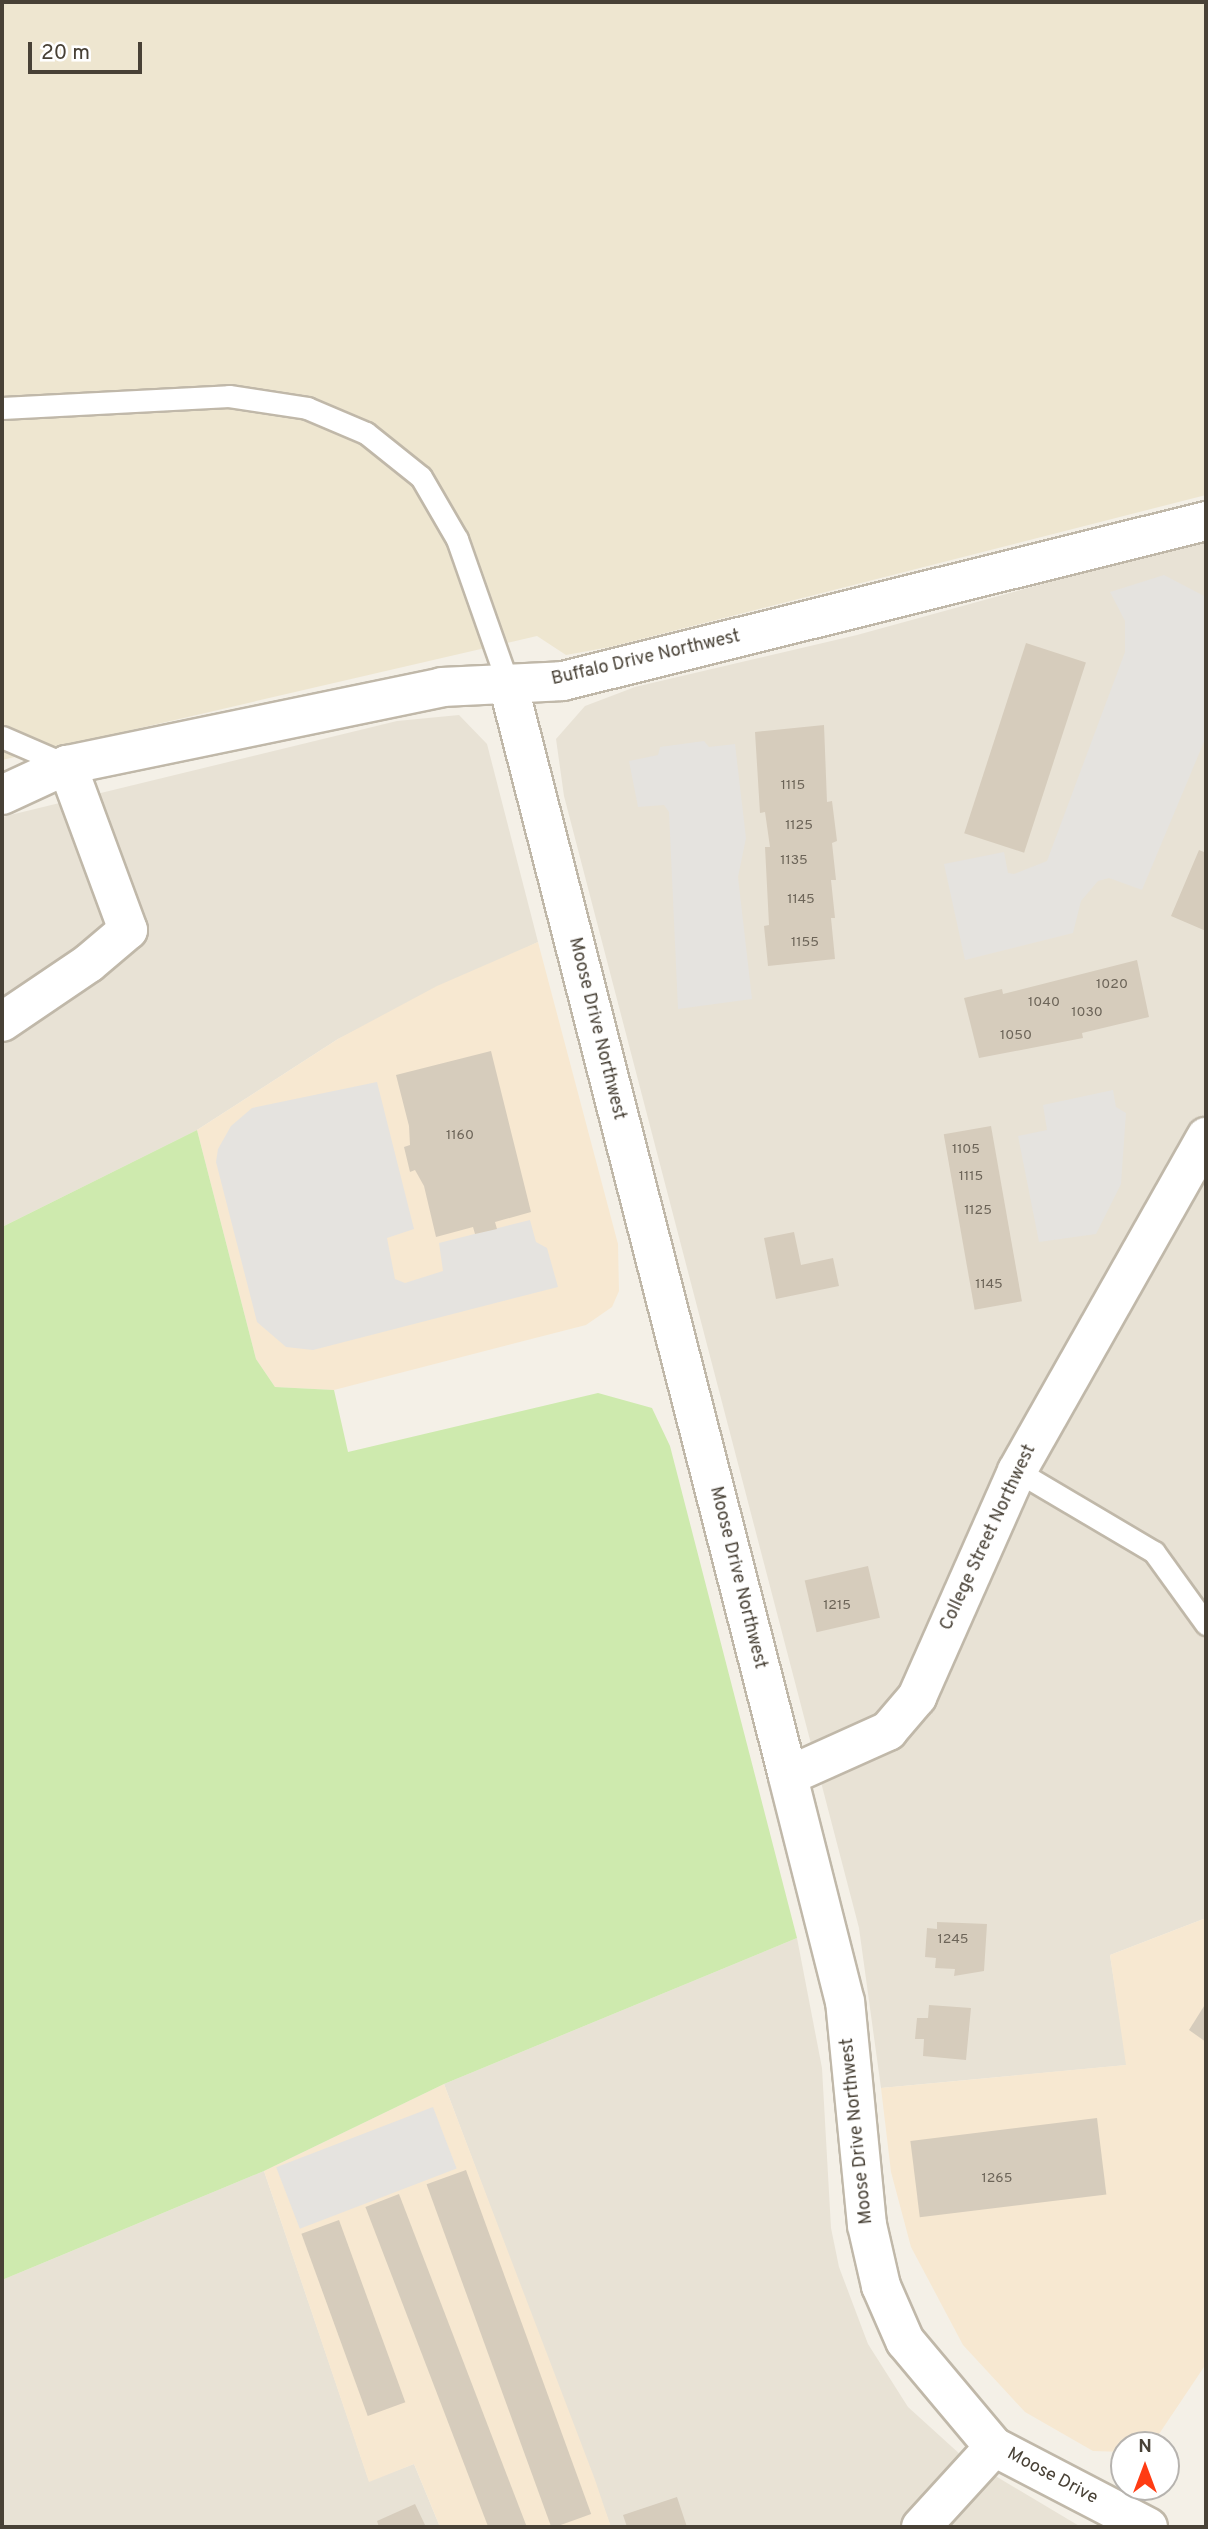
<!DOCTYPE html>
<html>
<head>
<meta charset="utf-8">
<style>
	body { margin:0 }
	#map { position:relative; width:1208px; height:2529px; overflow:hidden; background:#f4f0e7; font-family:Overpass,sans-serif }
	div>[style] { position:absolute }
	.residential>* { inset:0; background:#e8e2d5 }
	.commercial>* { inset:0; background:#f7e8d1 }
	.education>* { inset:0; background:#eee6d0 }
	.green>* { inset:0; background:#ceeaae }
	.parking>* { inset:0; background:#e5e3df; transform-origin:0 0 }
	.building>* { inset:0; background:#d6ccbc; transform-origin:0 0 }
	.roads { filter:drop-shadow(2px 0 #c0b8a9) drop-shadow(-2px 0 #c0b8a9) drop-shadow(0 2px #c0b8a9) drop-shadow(0 -2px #c0b8a9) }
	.service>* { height:21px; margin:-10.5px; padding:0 10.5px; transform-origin:10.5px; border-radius:10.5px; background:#fff }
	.minor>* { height:38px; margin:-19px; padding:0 19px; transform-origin:19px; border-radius:19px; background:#fff }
	.tertiary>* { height:38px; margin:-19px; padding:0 19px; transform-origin:19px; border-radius:19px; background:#fff }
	span { translate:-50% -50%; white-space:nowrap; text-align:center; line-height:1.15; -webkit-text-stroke:5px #fff; paint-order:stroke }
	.number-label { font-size:14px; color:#6c6458 }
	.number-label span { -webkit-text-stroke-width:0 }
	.street-label { font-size:18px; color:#484136 }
	.frame { position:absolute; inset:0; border:4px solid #484136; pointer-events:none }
	.north { position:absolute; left:1110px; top:2431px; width:70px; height:70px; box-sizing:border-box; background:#fff; border:2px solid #b6b3af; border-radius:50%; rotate:0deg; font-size:19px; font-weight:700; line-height:28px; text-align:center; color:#484136 }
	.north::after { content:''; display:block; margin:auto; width:24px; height:32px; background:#ff3b13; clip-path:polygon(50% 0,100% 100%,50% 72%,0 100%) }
	.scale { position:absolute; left:28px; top:42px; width:114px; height:32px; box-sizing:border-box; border:4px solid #484136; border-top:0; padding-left:9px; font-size:21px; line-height:24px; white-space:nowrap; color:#484136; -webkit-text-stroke:5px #fff; paint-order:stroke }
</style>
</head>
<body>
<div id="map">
	<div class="residential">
		<div style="clip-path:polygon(1206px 539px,1206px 1918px,1110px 1955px,1127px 2065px,881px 2088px,859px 1928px,564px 796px,556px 739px,585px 706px,635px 687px,857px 635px)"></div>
		<div style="clip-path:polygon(459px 715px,487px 744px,538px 942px,338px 1039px,197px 1130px,2px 1227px,2px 817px,397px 721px)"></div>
		<div style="clip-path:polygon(797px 1938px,822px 2068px,831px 2228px,839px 2267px,868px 2344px,908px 2407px,962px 2456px,1081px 2527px,611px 2527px,444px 2084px)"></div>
		<div style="clip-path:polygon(264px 2171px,369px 2481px,414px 2464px,440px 2527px,2px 2527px,2px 2280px)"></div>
	</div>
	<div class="commercial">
		<div style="clip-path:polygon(538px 942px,618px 1244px,619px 1291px,612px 1307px,586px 1325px,334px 1390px,275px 1387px,256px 1359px,197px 1130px,338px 1039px,437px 986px)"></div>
		<div style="clip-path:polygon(1206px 1918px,1206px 2364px,1155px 2440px,1124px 2445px,1124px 2452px,1093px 2451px,1025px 2412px,963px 2345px,911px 2247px,891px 2172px,881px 2088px,1126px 2065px,1110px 1955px)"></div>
		<div style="clip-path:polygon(444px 2084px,594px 2477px,611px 2527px,440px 2527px,414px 2464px,369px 2482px,264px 2171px)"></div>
	</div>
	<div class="education">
		<div style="clip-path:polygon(2px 2px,1206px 2px,1206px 495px,610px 647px,566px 655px,537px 636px,2px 760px)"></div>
	</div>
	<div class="green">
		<div style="clip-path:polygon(197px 1130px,256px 1359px,275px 1387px,334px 1390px,348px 1452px,598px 1393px,652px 1408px,670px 1446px,797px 1938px,444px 2084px,264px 2171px,2px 2280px,2px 1227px)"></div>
	</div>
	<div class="parking">
		<div style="clip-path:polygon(1164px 575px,1206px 597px,1206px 737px,1142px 890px,1109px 878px,1098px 881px,1081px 901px,1073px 933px,965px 960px,944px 864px,1004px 852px,1008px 873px,1014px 874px,1047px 861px,1125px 652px,1125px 621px,1110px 592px)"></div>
		<div style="clip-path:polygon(704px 741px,709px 747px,735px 744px,746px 838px,738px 877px,752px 999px,678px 1009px,669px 812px,664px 805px,638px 807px,629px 761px,658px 755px,660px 747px)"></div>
		<div style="clip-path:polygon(377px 1082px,414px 1229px,387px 1238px,395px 1279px,405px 1283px,443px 1271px,439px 1243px,530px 1220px,536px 1242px,547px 1248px,558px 1287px,313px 1350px,286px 1347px,257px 1322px,216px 1162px,218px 1149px,231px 1126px,252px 1108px)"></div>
		<div style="clip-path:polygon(1113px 1090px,1116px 1107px,1126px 1113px,1121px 1184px,1096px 1234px,1039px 1242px,1018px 1136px,1047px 1130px,1043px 1105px)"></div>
		<div style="left:433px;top:2107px;width:66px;height:168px;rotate:69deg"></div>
	</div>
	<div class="building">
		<div style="left:1026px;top:643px;width:63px;height:200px;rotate:18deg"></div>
		<div style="clip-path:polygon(824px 725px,827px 802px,832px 801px,837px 841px,832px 843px,836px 880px,831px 880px,835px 918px,831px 918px,835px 959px,768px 966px,764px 926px,769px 925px,765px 847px,770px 847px,765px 812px,760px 813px,755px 732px)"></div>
		<div style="clip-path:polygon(1206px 847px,1206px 931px,1171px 916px,1199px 850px,1204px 852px)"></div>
		<div style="clip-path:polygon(1137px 960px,1149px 1017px,1082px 1033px,1083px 1038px,979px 1058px,964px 998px,1002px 989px,1003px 994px)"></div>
		<div style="clip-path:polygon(491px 1051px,531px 1212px,495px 1222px,497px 1229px,475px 1234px,473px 1227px,436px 1237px,424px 1186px,415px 1170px,410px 1172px,404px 1147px,410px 1145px,409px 1126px,396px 1075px)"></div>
		<div style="left:991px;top:1126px;width:178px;height:48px;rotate:80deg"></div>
		<div style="clip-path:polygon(794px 1232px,801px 1265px,833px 1258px,839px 1286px,776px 1299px,764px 1238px)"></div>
		<div style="left:868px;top:1566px;width:53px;height:65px;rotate:77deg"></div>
		<div style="clip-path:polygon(937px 1922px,987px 1924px,984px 1971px,954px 1976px,955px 1969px,935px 1968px,936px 1958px,925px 1957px,927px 1928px,937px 1929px)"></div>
		<div style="clip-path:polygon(1206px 2003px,1206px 2042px,1189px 2030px)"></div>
		<div style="clip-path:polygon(929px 2005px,971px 2008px,966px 2060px,923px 2056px,924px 2039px,915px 2039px,917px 2018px,928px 2018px)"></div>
		<div style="left:1097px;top:2118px;width:77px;height:188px;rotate:83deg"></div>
		<div style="left:466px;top:2170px;width:366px;height:42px;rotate:70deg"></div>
		<div style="left:399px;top:2194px;width:356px;height:36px;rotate:69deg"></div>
		<div style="left:339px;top:2220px;width:194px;height:40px;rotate:70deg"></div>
		<div style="clip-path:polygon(677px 2497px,687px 2527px,627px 2527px,623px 2515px)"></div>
		<div style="clip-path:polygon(415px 2504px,426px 2527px,379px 2527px,377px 2521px)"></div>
	</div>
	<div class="roads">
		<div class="service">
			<div style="left:2px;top:408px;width:227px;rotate:-3deg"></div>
			<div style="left:229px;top:396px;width:79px;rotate:8.7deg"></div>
			<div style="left:307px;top:408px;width:64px;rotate:23deg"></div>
			<div style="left:366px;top:433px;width:70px;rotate:38.7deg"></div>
			<div style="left:421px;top:477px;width:72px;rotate:59.9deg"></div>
			<div style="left:457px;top:539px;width:154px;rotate:70.6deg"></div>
			<div style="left:2px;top:737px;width:71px;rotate:23.3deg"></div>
			<div style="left:1017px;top:1471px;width:159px;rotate:30.6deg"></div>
			<div style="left:1154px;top:1552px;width:89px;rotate:54.2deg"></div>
		</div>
		<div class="minor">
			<div style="left:508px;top:684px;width:1127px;rotate:75.62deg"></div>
			<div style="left:2px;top:795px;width:72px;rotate:-24.8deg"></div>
			<div style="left:67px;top:765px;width:383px;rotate:-11.7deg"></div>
			<div style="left:442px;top:687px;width:121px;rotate:-2.8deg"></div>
			<div style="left:563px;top:681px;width:663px;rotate:-13.97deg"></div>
			<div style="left:2px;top:1022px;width:105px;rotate:-34.1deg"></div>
			<div style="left:89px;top:963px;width:51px;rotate:-40.2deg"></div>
			<div style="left:128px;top:930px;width:176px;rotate:-110.3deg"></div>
		</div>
		<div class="tertiary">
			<div style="left:921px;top:2527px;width:108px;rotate:-47.6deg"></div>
			<div style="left:1148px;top:2527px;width:174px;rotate:-152.5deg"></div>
			<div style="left:994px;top:2447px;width:138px;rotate:-130deg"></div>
			<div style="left:905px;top:2341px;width:60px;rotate:-113.6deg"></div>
			<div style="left:881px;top:2286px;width:63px;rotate:-102.9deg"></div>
			<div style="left:867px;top:2225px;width:224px;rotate:-95.6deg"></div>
			<div style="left:845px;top:2002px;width:233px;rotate:-104.2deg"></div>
			<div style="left:788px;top:1776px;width:110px;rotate:-24.2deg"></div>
			<div style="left:888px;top:1731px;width:45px;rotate:-49.5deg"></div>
			<div style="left:917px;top:1697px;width:247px;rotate:-66.1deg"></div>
			<div style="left:1017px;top:1471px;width:384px;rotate:-60.5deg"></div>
		</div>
	</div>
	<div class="number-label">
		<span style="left:793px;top:786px">1115</span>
		<span style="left:799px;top:826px">1125</span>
		<span style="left:794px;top:861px">1135</span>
		<span style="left:801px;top:900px">1145</span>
		<span style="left:805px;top:943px">1155</span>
		<span style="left:1112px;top:985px">1020</span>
		<span style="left:1044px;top:1003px">1040</span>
		<span style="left:1087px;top:1013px">1030</span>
		<span style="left:1016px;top:1036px">1050</span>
		<span style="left:460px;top:1136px">1160</span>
		<span style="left:966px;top:1150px">1105</span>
		<span style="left:971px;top:1177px">1115</span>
		<span style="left:978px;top:1211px">1125</span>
		<span style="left:989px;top:1285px">1145</span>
		<span style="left:837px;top:1606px">1215</span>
		<span style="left:953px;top:1940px">1245</span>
		<span style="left:997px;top:2179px">1265</span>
	</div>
	<div class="street-label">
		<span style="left:646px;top:659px;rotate:-13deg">Buffalo Drive Northwest</span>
		<span style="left:596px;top:1029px;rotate:76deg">Moose Drive Northwest</span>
		<span style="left:989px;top:1538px;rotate:-65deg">College Street Northwest</span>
		<span style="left:737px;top:1578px;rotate:76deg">Moose Drive Northwest</span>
		<span style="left:858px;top:2131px;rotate:-96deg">Moose Drive Northwest</span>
		<span style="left:1052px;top:2477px;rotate:28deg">Moose Drive</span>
	</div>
	<div class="frame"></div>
	<div class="north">N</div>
	<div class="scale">20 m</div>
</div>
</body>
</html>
